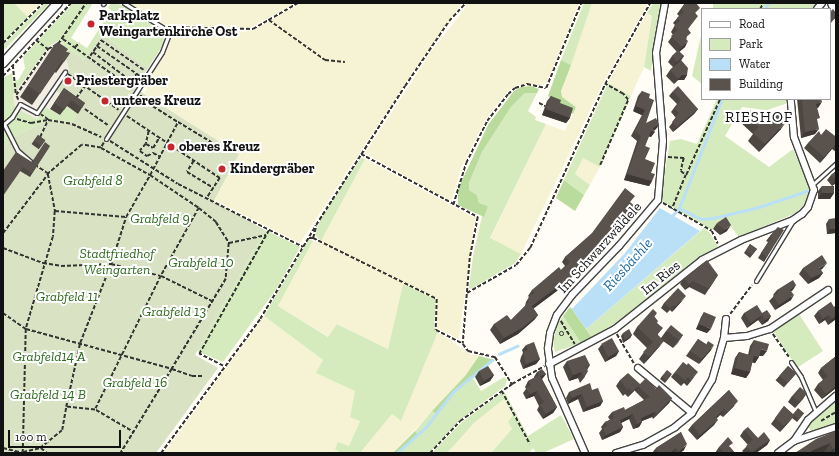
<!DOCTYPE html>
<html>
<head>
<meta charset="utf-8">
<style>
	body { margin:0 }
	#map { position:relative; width:839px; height:456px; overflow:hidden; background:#fffdf5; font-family:"Zilla Slab",serif }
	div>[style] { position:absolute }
	.farmland>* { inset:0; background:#f6f3d4 }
	.green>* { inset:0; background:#d5ebbd; transform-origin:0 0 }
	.forest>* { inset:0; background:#b9dc9c }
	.cemetery>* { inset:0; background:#d9e3c4 }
	.plaza>* { inset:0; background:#f1ede2 }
	.water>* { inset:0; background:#b9e0f7 }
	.stream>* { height:2.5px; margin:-1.25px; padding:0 1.25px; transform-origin:1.25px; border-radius:1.25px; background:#b9e0f7 }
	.path>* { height:1.5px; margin-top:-0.75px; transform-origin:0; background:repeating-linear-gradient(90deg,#333 0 4px,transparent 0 6px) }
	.path>.ring { margin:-0.75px; padding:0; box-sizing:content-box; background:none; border:1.5px solid #333; border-radius:50% }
	.roads { filter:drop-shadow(1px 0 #444) drop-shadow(-1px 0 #444) drop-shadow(0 1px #444) drop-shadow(0 -1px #444) }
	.service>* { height:3px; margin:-1.5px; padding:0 1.5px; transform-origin:1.5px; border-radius:1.5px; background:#fff }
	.minor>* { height:6px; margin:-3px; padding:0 3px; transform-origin:3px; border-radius:3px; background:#fff }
	.tertiary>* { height:8px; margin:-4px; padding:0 4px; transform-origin:4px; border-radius:4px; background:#fff }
	.wall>* { inset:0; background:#4d4742; transform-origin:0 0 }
	.shaded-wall>* { inset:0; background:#3f3936; transform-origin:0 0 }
	.building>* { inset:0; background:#5a524d; transform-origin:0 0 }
	.dots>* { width:11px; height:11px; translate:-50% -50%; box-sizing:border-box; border:2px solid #fff; border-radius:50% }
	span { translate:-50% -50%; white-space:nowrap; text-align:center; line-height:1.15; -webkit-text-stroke:4px #fff; paint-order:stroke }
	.poi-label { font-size:14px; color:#111; font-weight:700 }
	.left { translate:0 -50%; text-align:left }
	.park-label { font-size:14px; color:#2f6b1f; font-style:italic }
	.street-label { font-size:14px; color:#111 }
	.neighbourhood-label { font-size:15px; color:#111; letter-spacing:1px }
	.water-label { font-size:15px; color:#1768a6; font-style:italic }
	.frame { position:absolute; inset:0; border:4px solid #111; pointer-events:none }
	.legend { position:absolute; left:701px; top:8px; width:130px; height:92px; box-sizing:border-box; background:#fff; border:1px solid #a0a0a0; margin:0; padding:5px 7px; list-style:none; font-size:12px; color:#111 }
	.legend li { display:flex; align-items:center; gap:8px; height:20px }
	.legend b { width:20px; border:1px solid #a0a0a0 }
	.scale { position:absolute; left:8px; top:430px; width:113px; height:18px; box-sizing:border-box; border:2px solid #111; border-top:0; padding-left:5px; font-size:12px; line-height:14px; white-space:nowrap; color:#111; -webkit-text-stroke:3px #fff; paint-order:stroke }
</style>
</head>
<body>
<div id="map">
	<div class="farmland">
		<div style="clip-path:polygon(14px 3px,41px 3px,28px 17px)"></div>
		<div style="clip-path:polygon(129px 3px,296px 3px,249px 28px,162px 24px)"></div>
		<div style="clip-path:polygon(301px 3px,462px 3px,411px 75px,300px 243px,215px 200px,239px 154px,144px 93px,152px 79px,149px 74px,150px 71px,168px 43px,167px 29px,209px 29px,243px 32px,254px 30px)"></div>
		<div style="clip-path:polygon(469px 3px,579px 3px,547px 82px,542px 85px,517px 85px,507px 92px,487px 117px,461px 168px,452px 199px,448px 200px,365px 153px,431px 52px)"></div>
		<div style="clip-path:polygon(592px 3px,648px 3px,603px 83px,521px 254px,490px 239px,546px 124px,565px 131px,573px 114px,576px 107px,562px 97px,561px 91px)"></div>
		<div style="clip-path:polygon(647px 13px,652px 16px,644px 67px,631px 96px,608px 83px)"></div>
		<div style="clip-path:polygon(583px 157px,600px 167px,590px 185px,575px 174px)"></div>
		<div style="clip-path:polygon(365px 159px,475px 218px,459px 339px,437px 328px,437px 299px,436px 300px,403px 284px,388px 349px,338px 324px,329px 337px,278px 306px,313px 241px,320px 243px)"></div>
		<div style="clip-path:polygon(264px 316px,323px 360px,317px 373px,356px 391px,350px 416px,360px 421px,349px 446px,338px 443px,335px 449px,340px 453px,164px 453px)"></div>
		<div style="clip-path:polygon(438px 332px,470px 354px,479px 356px,465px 376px,393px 453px,360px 453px,392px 414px,401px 421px)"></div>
		<div style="clip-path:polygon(504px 399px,513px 415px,512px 429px,491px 453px,447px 453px,475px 422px)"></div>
	</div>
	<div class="green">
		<div style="clip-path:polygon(3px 3px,14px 3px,28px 17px,3px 43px)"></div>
		<div style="clip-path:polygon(45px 3px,50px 3px,3px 51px,3px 45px)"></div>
		<div style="clip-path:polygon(73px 3px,93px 3px,71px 38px,87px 48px,111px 10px,108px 8px,111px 3px,123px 5px,157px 26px,163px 33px,165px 42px,148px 68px,102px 34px,84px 60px,69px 49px,46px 107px,60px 115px,67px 106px,78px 114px,72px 122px,48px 120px,13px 137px,3px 148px,3px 78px,12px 73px,13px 83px,19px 79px,25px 68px,23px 57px)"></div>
		<div style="clip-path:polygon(584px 3px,592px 3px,571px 65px,561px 60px)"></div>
		<div style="clip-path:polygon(653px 3px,661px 3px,651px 71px,644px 67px,652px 16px,647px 13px)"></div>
		<div style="left:713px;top:3px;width:106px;height:6px"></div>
		<div style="clip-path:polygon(702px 31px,702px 84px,692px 76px)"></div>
		<div style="clip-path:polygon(608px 83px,631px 96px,600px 167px,583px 158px,575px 174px,590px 185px,584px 195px,564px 180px)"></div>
		<div style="clip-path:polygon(525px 93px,537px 93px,528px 111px,536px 117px,535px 120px,546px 124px,490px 238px,521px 254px,515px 263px,471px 289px,469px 288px,473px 256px,482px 216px,488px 206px,479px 203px,477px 195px,469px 190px,469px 183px,482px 152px,511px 107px)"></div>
		<div style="clip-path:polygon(717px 99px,788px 99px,788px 103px,767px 110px,742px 107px,725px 136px,769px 167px,793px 149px,811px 190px,808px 200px,796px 213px,739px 237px,724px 218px,712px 230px,660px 200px,670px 141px,681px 139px,697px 144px)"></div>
		<div style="clip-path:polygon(361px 158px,365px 159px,321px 241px,315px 235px,321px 218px)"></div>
		<div style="clip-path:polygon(704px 228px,710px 233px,718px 247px,700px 256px,636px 310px,592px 338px,586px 329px)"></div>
		<div style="clip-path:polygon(265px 230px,300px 247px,277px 288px,223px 362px,197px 351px)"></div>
		<div style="clip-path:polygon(309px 239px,313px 241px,278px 306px,328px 337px,337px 324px,388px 349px,403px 284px,436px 300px,434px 327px,438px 332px,401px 421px,392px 414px,360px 453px,340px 453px,335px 449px,338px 442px,349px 446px,360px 421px,350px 417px,355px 391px,316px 373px,323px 360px,264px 316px)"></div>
		<div style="left:799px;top:314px;width:44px;height:31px;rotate:57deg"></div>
		<div style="clip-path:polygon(563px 316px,581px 343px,555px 352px,553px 341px,558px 323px)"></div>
		<div style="clip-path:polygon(504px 377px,507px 380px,505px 386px,460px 420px,429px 453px,399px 453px,419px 435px,415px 431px,432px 411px,437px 413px,447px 399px,473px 378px,481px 391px)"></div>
		<div style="clip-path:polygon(504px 391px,528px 436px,561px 415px,574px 439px,543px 453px,536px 453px,533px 448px,529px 453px,491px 453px,512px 429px,508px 422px,513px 415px,504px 399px,475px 422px,447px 453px,432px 453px,461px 423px)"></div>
		<div style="clip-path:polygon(836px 398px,836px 423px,818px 431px,811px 431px,808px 426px,810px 421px)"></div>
	</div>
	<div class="forest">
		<div style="clip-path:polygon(561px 60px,571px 65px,561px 91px,562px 97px,576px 107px,573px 114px,548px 96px)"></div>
		<div style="clip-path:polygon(531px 86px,539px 89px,537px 93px,525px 93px,511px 107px,482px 152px,469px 183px,469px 190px,477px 195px,479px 203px,488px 206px,484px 217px,458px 205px,458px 189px,488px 125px,514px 91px,521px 87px)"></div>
		<div style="clip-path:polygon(564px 180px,584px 195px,575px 211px,556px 198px)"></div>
		<div style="clip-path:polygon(570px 307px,572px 309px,592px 338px,581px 343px,563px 316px)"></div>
		<div style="clip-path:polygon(479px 356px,495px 360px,447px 399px,437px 414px,432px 411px,465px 376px)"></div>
		<div style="clip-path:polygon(415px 431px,419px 435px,399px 453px,393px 453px)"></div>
	</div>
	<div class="cemetery">
		<div style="clip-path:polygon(102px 34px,148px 68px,135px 88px,239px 154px,214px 201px,265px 230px,195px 355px,218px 368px,156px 453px,3px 453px,3px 148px,13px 137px,48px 120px,72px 122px,81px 109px,56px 91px,69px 71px,65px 54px,69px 49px,84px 60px)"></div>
	</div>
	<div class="plaza">
		<div style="clip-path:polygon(59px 40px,63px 43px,69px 71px,56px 91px,60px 94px,50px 109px,46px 107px,37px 119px,15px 108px,13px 95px,49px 46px)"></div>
	</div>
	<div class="water">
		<div style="clip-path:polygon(660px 208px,700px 231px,586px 329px,572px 309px,625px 253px)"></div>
	</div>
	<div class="stream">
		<div style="left:765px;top:9px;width:7px;rotate:-63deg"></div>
		<div style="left:679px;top:208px;width:25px;rotate:26deg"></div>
		<div style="left:702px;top:219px;width:11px;rotate:-5deg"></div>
		<div style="left:713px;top:218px;width:47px;rotate:-13.4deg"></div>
		<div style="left:759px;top:207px;width:54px;rotate:-18.4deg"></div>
		<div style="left:671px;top:217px;width:12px;rotate:-48deg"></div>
		<div style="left:679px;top:208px;width:117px;rotate:-68.5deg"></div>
		<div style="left:499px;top:354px;width:20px;rotate:-24deg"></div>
		<div style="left:397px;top:453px;width:39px;rotate:-42deg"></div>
		<div style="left:426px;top:427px;width:44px;rotate:-52.4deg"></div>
		<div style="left:453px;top:392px;width:50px;rotate:-39.4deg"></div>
	</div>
	<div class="path">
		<div style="left:760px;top:9px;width:7px;rotate:-63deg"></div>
		<div style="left:269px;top:20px;width:69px;rotate:35.5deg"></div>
		<div style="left:325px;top:60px;width:20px;rotate:6deg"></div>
		<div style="left:168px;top:27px;width:85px;rotate:1.3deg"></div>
		<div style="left:253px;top:29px;width:52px;rotate:-30deg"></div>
		<div style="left:63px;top:39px;width:86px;rotate:35.5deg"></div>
		<div style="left:36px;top:40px;width:15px;rotate:37deg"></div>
		<div style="left:3px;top:43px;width:57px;rotate:-45deg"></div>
		<div style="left:58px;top:44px;width:50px;rotate:-55.7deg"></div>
		<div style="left:97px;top:46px;width:52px;rotate:34.9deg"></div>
		<div style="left:75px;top:47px;width:6px;rotate:-45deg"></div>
		<div style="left:93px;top:52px;width:54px;rotate:37.5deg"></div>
		<div style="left:90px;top:56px;width:19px;rotate:-55deg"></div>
		<div style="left:101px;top:40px;width:52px;rotate:34.9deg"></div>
		<div style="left:13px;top:65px;width:30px;rotate:84deg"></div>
		<div style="left:68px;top:74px;width:62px;rotate:35.2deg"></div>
		<div style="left:3px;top:76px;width:100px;rotate:-47deg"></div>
		<div style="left:132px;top:81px;width:8px;rotate:-60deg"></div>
		<div style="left:141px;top:95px;width:5px;rotate:68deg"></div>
		<div style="left:76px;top:98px;width:15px;rotate:-53deg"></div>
		<div style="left:18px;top:100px;width:5px;rotate:-112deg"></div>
		<div style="left:16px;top:95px;width:56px;rotate:-55.2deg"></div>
		<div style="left:48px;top:49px;width:7px;rotate:-27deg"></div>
		<div style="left:137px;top:102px;width:6px;rotate:-18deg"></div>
		<div style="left:143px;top:100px;width:41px;rotate:32.2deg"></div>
		<div style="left:539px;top:103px;width:7px;rotate:27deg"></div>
		<div style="left:85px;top:109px;width:29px;rotate:35deg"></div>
		<div style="left:127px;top:116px;width:112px;rotate:33.7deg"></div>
		<div style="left:220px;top:178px;width:24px;rotate:123deg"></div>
		<div style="left:17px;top:119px;width:15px;rotate:16deg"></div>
		<div style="left:31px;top:123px;width:17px;rotate:-10deg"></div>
		<div style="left:48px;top:120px;width:24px;rotate:9deg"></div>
		<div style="left:72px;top:124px;width:32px;rotate:24deg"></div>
		<div style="left:149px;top:131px;width:13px;rotate:103deg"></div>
		<div style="left:146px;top:144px;width:9px;rotate:131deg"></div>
		<div style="left:140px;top:151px;width:9px;rotate:36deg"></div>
		<div style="left:147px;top:156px;width:7px;rotate:-27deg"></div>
		<div style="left:153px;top:153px;width:7px;rotate:27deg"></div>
		<div style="left:40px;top:137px;width:19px;rotate:-65deg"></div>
		<div style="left:48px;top:120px;width:9px;rotate:-144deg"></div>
		<div style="left:110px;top:141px;width:80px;rotate:32.3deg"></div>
		<div style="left:178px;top:184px;width:140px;rotate:26.7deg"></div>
		<div style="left:104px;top:143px;width:6px;rotate:121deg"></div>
		<div style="left:101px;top:148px;width:19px;rotate:-171deg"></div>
		<div style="left:82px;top:145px;width:45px;rotate:139.5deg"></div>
		<div style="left:48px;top:174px;width:38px;rotate:79deg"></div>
		<div style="left:55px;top:211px;width:71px;rotate:4.8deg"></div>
		<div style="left:126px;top:217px;width:48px;rotate:-60.3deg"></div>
		<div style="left:150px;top:175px;width:59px;rotate:34deg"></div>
		<div style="left:199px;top:208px;width:78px;rotate:119.2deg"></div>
		<div style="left:161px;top:276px;width:149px;rotate:116.2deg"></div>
		<div style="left:95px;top:410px;width:29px;rotate:-174deg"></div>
		<div style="left:66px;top:407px;width:66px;rotate:-77.7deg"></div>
		<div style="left:80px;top:343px;width:85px;rotate:-68.6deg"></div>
		<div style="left:111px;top:264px;width:51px;rotate:13.5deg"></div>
		<div style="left:161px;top:276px;width:57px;rotate:26.1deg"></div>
		<div style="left:146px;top:144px;width:8px;rotate:30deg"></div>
		<div style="left:153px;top:148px;width:12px;rotate:-59deg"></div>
		<div style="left:101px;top:148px;width:56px;rotate:28.9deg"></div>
		<div style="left:150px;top:175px;width:60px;rotate:-62.2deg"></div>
		<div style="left:178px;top:122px;width:39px;rotate:31deg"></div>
		<div style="left:361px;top:154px;width:133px;rotate:28.3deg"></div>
		<div style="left:478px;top:217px;width:42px;rotate:101deg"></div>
		<div style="left:470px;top:258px;width:86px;rotate:94.7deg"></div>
		<div style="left:668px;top:157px;width:16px;rotate:4deg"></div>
		<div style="left:684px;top:158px;width:13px;rotate:103deg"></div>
		<div style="left:681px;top:171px;width:6px;rotate:39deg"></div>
		<div style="left:686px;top:175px;width:37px;rotate:112deg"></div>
		<div style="left:194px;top:161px;width:13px;rotate:122deg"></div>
		<div style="left:187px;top:172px;width:31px;rotate:31deg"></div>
		<div style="left:600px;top:165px;width:71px;rotate:-66.7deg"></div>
		<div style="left:628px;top:100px;width:8px;rotate:-130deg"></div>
		<div style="left:623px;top:94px;width:21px;rotate:-151deg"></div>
		<div style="left:686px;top:175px;width:83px;rotate:-65.9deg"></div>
		<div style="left:663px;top:203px;width:56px;rotate:29.7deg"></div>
		<div style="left:712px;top:231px;width:14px;rotate:65deg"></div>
		<div style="left:453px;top:205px;width:44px;rotate:-72.8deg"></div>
		<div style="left:466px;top:163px;width:47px;rotate:-63.4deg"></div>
		<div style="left:487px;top:121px;width:34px;rotate:-52deg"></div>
		<div style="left:508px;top:94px;width:9px;rotate:-41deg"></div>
		<div style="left:515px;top:88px;width:13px;rotate:-18deg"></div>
		<div style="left:527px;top:84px;width:19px;rotate:12deg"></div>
		<div style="left:546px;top:88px;width:92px;rotate:-67.6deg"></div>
		<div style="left:199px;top:208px;width:22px;rotate:39deg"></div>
		<div style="left:216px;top:222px;width:25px;rotate:58deg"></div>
		<div style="left:229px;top:243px;width:36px;rotate:95deg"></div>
		<div style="left:226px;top:279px;width:105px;rotate:121deg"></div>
		<div style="left:172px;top:369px;width:21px;rotate:19deg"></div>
		<div style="left:192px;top:376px;width:10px"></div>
		<div style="left:55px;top:211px;width:26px;rotate:94deg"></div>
		<div style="left:53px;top:237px;width:96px;rotate:106.4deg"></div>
		<div style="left:26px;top:329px;width:123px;rotate:91.4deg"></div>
		<div style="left:23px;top:452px;width:17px;rotate:-13deg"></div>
		<div style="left:40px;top:448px;width:28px;rotate:-39deg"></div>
		<div style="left:62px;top:430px;width:23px;rotate:-80deg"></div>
		<div style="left:3px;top:233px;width:74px;rotate:-52.7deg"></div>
		<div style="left:48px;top:174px;width:14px;rotate:-146deg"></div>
		<div style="left:309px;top:238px;width:4px"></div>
		<div style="left:313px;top:238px;width:138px;rotate:26.2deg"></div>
		<div style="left:437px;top:299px;width:31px;rotate:92deg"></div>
		<div style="left:436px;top:330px;width:30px;rotate:27deg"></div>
		<div style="left:463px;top:344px;width:9px;rotate:54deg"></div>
		<div style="left:468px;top:351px;width:28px;rotate:13deg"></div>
		<div style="left:495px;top:357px;width:32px;rotate:58deg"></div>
		<div style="left:313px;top:238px;width:12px;rotate:-76deg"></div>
		<div style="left:229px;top:243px;width:38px;rotate:-12deg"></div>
		<div style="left:3px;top:248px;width:43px;rotate:20.6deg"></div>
		<div style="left:43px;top:263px;width:18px;rotate:9deg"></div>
		<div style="left:61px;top:266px;width:50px;rotate:-2.3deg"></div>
		<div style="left:111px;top:264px;width:49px;rotate:-72.3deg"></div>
		<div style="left:467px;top:293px;width:56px;rotate:-29.7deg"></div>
		<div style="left:516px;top:265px;width:22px;rotate:-51deg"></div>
		<div style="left:530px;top:248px;width:180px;rotate:-65.4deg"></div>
		<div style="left:605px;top:84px;width:93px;rotate:-60.9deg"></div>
		<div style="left:3px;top:313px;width:28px;rotate:35deg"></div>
		<div style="left:26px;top:329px;width:151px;rotate:15.3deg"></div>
		<div style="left:172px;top:369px;width:98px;rotate:121.3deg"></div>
		<div style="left:730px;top:314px;width:36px;rotate:-53deg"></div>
		<div style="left:561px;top:321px;width:27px;rotate:59deg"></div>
		<div class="ring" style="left:560px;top:332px;width:2.5px;height:2.5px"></div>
		<div style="left:617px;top:334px;width:34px;rotate:60deg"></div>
		<div style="left:773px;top:334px;width:28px;rotate:55deg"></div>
		<div style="left:223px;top:366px;width:27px;rotate:-153deg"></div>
		<div style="left:199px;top:354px;width:142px;rotate:-60.6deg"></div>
		<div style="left:502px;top:391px;width:60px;rotate:62.2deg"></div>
		<div style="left:96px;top:410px;width:44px;rotate:30.1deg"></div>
		<div style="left:821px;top:421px;width:17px;rotate:-31deg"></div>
		<div style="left:3px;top:448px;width:21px;rotate:14deg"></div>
		<div style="left:41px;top:448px;width:8px;rotate:40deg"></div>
		<div style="left:161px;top:453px;width:167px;rotate:-53.5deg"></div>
		<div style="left:260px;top:319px;width:109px;rotate:-59.2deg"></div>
		<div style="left:316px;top:225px;width:165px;rotate:-57.4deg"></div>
		<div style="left:405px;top:86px;width:78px;rotate:-55.9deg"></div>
		<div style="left:449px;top:21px;width:25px;rotate:-47deg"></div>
		<div style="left:430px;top:453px;width:44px;rotate:-46.8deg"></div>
		<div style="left:460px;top:421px;width:64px;rotate:-35.4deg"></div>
		<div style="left:512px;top:384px;width:37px;rotate:-29deg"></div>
	</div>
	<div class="roads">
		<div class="service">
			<div style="left:103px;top:4px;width:1px;rotate:-45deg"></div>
			<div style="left:4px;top:124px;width:11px;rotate:-41deg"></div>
			<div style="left:12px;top:117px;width:15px;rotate:-58deg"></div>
			<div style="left:20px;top:104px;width:19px;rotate:28deg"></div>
			<div style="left:37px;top:113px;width:50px;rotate:-55.7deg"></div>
			<div style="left:4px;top:124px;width:30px;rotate:63deg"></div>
			<div style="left:18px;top:151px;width:16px;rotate:40deg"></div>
			<div style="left:106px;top:139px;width:103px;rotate:-57.2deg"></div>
			<div style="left:162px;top:52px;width:17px;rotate:-69deg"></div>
			<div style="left:168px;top:36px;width:11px;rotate:-124deg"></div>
			<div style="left:162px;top:27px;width:45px;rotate:-147.7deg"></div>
			<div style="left:813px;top:184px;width:31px;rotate:-42deg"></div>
			<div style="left:756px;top:281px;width:69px;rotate:-58.6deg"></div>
			<div style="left:791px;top:362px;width:18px;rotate:56deg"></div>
			<div style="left:801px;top:377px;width:38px;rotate:67deg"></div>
		</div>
		<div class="minor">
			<div style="left:831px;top:3px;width:13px;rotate:67deg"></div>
			<div style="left:817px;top:9px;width:8px;rotate:-50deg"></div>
			<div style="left:724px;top:338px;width:23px;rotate:-5deg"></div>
			<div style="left:747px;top:336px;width:24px;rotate:-17deg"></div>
			<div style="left:770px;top:329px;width:70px;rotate:-33.9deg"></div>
			<div style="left:549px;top:364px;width:75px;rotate:-27.9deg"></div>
			<div style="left:615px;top:329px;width:111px;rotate:-38.4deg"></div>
			<div style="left:702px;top:260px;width:44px;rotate:-27.1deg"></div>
			<div style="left:741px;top:240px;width:56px;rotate:-21deg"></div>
			<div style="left:793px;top:220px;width:11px;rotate:-34deg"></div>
			<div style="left:802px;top:214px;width:9px;rotate:-49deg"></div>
			<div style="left:808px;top:207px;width:18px;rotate:-71deg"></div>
			<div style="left:814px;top:190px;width:57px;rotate:-110.7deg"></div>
			<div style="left:794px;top:137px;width:38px;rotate:-95deg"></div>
			<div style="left:638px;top:368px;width:70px;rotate:39.8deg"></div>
			<div style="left:794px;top:441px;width:25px;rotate:-56deg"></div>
			<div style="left:808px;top:420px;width:37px;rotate:-41deg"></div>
			<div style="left:585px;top:453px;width:82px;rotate:-113.7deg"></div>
			<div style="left:552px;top:378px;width:30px;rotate:-98deg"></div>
			<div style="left:548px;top:348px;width:15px;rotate:-82deg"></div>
			<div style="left:550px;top:333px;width:19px;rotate:-69deg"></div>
			<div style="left:557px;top:315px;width:25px;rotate:-53deg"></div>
			<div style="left:572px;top:295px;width:68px;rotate:-46.2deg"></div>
			<div style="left:619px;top:246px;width:60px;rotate:-49.7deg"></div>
			<div style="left:658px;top:200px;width:59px;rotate:-85.2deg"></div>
			<div style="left:663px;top:141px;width:88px;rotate:-94.5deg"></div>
			<div style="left:656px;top:53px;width:51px;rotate:-79.8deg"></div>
			<div style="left:616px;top:453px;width:28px;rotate:-17deg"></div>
			<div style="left:643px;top:445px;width:37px;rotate:-29deg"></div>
			<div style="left:675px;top:427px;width:22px;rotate:-39deg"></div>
			<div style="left:692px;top:413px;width:39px;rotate:-59deg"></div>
			<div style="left:712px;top:380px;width:44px;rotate:-74.1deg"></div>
			<div style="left:724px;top:338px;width:19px;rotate:-84deg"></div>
			<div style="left:778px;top:453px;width:20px;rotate:-37deg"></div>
			<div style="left:794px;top:441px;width:44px;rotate:-18.4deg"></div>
		</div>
		<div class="tertiary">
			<div style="left:3px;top:63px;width:81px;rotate:-47.5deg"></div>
		</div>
	</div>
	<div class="wall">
		<div style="clip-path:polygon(685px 3px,696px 14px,688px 29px,685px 47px,679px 52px,684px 56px,680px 61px,687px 75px,684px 80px,678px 80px,674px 84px,666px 76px,670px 70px,673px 67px,668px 62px,672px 56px,677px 52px,668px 42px,673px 35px,671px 32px,675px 25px,673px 23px,679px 16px,677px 14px)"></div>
		<div style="clip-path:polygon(55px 44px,66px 52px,70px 53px,56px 73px,55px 72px,32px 105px,20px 97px)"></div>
		<div style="clip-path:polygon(64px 88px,85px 103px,78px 114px,67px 106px,60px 115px,50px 109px)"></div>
		<div style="clip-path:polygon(642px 91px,649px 98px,646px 123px,659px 125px,655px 130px,654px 130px,651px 137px,649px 136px,645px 146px,645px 159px,651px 173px,652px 181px,649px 186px,624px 180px,637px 141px,631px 136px,642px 115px,633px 111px,638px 96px)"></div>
		<div style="clip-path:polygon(673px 91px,698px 109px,694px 114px,673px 132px,669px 127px,676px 118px,671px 112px,677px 104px,669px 96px)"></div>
		<div style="clip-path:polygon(551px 96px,560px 103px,570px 118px,566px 123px,542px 115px,547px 101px)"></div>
		<div style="clip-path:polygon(797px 99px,821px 99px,817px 108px,817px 121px,815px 134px,801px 138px)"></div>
		<div style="clip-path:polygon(746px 114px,764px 124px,781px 129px,759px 152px,748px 141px,753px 134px,740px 122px)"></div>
		<div style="left:38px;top:135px;width:9px;height:11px;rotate:36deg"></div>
		<div style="clip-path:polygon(821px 135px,835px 136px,836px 136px,836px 152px,832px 149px,820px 163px,804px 148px,808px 143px)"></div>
		<div style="clip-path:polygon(50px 146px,30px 177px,20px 171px,3px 171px,31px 162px)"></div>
		<div style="clip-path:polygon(836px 171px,836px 183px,832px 186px,834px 193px,830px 199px,818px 199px,818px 191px,822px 186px,832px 186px,827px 180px,831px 175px)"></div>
		<div style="clip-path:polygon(630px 202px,629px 219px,620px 228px,616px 225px,613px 227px,608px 234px,607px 241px,585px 261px,587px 263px,583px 268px,572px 276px,569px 282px,533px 308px,538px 315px,534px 320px,518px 334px,500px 344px,490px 330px,494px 324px,511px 320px,525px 306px,526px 302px,529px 297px,528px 296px,532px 290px,561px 270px,565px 266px,562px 262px,565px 257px)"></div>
		<div style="clip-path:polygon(829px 219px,836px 233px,827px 234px,826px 224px)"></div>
		<div style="clip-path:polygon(717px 223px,727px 231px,720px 235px,713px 229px)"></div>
		<div style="clip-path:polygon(778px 227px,767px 257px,764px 262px,758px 258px,768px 242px,766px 241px,770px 236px)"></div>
		<div style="clip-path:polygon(750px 244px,757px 249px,750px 258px,744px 253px)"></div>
		<div style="clip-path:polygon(803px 268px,823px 268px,821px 270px,823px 273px,819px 278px,808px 284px,799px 274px)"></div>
		<div style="clip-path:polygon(718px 275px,705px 295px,689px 287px,685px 290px,680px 284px,684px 278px)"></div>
		<div style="clip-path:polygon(796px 285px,791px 291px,791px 300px,775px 310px,769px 301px,774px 296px,773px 295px,777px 290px)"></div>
		<div style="clip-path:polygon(682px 301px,672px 312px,670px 310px,667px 313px,661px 308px,664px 303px)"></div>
		<div style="clip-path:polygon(831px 302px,836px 319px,828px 325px,825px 320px,819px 324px,814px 316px,818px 311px)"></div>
		<div style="clip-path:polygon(704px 312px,707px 333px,696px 329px,701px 317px)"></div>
		<div style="clip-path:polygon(657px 313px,654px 317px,657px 323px,658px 335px,661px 338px,666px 331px,683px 335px,673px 348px,663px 341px,659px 347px,644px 364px,639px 359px,647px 348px,633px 334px,637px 327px)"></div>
		<div style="clip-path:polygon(744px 313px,762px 313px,771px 316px,768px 321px,762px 325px,758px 320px,747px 328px,741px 318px)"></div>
		<div style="clip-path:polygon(623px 333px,632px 335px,630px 338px,623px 343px,621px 336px)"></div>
		<div style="clip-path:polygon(698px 339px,706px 344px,711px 350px,699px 364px,686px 356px)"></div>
		<div style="clip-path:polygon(754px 340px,763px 356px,759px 356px,755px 363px,752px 362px,750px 372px,746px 378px,731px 374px,735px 358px,739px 352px,748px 355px,750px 346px)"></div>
		<div style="clip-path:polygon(602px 344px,619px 351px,616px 356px,605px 362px,598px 349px)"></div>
		<div style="clip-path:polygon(526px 345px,540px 359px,536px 364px,523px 369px,520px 361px,521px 357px,523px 353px,522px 350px)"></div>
		<div style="clip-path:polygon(836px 356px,836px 388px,822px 399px,814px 390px,818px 384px,823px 380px,818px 373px,821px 368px)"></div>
		<div style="clip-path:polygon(567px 361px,590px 365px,587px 370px,584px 378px,580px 383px,578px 378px,569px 381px,563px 367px)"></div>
		<div style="left:788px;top:366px;width:11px;height:19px;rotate:41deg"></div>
		<div style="clip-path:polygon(479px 371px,494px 375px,490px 381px,480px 386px,475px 377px)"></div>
		<div style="clip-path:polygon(537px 372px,546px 374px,542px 379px,557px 407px,553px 413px,543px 419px,537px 410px,539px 406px,534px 396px,526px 399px,523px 393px,526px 389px,525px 387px,528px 381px,534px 378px,534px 377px)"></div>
		<div style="clip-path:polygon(675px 372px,694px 377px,687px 386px,684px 383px,681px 386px,671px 377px)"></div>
		<div style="clip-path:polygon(672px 374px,665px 383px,660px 379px,662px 376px)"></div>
		<div style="clip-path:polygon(620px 380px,640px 384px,656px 389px,672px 398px,669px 403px,653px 419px,652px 417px,642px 421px,642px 422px,639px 427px,633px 429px,629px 419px,621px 423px,623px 427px,620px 432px,602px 440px,599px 433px,602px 429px,601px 427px,605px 422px,610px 420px,608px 417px,612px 412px,625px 410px,644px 400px,635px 391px,635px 390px,628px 397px,625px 394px,623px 396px,616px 386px)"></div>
		<div style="clip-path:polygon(592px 390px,603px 401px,600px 406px,583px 412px,578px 399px,568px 404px,566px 398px,569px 392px)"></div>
		<div style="clip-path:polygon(729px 390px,734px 406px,723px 417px,720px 415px,717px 418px,714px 425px,697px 440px,688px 430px,692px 425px)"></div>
		<div style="clip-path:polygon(807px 393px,795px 408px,788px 402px,792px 396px)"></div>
		<div style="clip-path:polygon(784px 406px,793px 414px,804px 413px,797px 422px,792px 418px,780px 432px,771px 424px)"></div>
		<div style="clip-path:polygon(744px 430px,758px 438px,770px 440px,767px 445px,756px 453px,744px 453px,742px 451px,748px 445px,740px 436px)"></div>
		<div style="clip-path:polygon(836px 431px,836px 453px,824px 453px,824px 452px,822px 453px,795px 453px)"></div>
		<div style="clip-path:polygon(681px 432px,684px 450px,680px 453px,652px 453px,656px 448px)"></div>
		<div style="clip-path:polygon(719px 447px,730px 447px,735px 453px,715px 453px)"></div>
	</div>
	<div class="shaded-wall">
		<div style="clip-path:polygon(688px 41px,685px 47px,678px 53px,682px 47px)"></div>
		<div style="clip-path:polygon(684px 56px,680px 62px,673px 68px,677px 62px)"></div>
		<div style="clip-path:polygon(682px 75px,687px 75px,684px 80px,678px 80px,674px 84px,678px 79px)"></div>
		<div style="clip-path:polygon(822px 102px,818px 108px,812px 109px,816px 104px)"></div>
		<div style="left:636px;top:106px;width:10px;height:6px;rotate:24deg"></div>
		<div style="clip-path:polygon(546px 109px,570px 118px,566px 123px,542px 115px)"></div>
		<div style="clip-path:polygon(698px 109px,694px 114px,673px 132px,677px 127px)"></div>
		<div style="clip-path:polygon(786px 122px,781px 129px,759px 152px,765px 144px)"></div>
		<div style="clip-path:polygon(659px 125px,655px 130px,653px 131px,655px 132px,651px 137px,647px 136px,653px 128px)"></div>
		<div style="clip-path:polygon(819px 129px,815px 134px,801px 138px,805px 132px)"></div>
		<div style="clip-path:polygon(836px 144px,832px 149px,820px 163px,824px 157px)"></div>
		<div style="clip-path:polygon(627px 174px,652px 181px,649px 186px,624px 180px)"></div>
		<div style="clip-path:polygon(836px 180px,836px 183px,832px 186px)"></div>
		<div style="clip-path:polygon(822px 193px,834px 193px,830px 199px,818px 199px)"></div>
		<div style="clip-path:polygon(634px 213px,629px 219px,620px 228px,624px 223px)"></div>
		<div style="clip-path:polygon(620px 220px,616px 225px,613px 227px,616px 222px)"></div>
		<div style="clip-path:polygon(731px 225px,727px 231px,720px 235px,724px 230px)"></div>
		<div style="clip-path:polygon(836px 228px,836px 233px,827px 234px,830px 229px)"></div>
		<div style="clip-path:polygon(611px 236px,607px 241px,580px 265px,584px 260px)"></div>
		<div style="clip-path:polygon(587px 263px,583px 268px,569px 279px,572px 276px,569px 282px,529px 312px,532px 306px)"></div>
		<div style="clip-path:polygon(827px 263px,823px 268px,815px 273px,819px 268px)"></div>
		<div style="clip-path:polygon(823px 273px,819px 278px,808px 284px,811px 278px)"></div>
		<div style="clip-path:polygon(693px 281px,689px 287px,685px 290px,689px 285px)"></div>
		<div style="clip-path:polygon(796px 285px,793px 290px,787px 295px,790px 290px)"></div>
		<div style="clip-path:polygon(794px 295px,791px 300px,775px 310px,779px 305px)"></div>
		<div style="clip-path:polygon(686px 296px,682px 301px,672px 312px,675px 307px)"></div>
		<div style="clip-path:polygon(538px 315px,534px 320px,518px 334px,500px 344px,504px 338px)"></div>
		<div style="clip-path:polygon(762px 315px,758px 320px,747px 328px,751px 323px)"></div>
		<div style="clip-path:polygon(829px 315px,825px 320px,819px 324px,823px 319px)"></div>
		<div style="clip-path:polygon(771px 316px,768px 321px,762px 325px,765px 320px)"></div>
		<div style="clip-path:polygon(836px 316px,836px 319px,828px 325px,832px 319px)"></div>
		<div style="clip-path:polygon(700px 324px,711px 329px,707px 333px,696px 329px)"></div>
		<div style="clip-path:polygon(632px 335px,630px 338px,623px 343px,625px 340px)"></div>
		<div style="clip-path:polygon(683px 335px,677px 344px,673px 348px,679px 340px)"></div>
		<div style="clip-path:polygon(664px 341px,659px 347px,644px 364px,649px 357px)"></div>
		<div style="clip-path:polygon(714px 345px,711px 350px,699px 364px,702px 359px)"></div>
		<div style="clip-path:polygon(761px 349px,767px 351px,763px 356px,757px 355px)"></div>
		<div style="clip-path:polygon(619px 351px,616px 356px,605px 362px,609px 357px)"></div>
		<div style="clip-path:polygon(754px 356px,759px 357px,755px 363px,750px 362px)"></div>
		<div style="clip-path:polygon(540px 359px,536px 364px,523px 369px,526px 364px)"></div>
		<div style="clip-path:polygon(735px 368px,750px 372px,746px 378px,731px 374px)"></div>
		<div style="clip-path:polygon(582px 372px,578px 378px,569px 381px,573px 375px)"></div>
		<div style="clip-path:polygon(698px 372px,694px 377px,687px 386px,691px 380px)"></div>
		<div style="clip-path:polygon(546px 374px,542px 379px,540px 376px)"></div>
		<div style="clip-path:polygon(494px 375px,490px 381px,480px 386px,484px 381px)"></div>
		<div style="clip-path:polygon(640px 384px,635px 390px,628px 397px,632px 392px)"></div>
		<div style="clip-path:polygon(836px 386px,836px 388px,822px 399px,826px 394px)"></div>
		<div style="clip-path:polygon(537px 391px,534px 396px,526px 399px,530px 394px)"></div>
		<div style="clip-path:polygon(807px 393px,803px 399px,795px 408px,799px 402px)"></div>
		<div style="clip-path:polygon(582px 394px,578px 399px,568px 404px,572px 398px)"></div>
		<div style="clip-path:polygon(672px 398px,669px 403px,653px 419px,657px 414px)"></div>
		<div style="clip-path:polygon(603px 401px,600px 406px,583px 412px,587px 407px)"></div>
		<div style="clip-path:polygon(738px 401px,734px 406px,723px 417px,727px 412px)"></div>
		<div style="clip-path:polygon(557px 407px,553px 413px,543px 419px,546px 414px)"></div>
		<div style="clip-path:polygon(724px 409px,720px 415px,712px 422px,716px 417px)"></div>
		<div style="clip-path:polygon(655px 412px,652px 417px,637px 423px,641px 418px)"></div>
		<div style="clip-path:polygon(633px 414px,629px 419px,617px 425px,620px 420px)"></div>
		<div style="clip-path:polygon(794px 416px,790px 421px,780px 432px,784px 426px)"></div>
		<div style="clip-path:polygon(718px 420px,714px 425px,697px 440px,700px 435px)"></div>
		<div style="clip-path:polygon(642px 422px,639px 427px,633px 429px,637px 424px)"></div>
		<div style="clip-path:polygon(623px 427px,620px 432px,602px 440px,606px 435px)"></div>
		<div style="clip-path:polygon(770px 440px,767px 445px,756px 453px,752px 453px)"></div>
		<div style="clip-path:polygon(830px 443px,824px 452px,822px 453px,810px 453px,811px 451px)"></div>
		<div style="clip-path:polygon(687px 444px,684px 450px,680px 453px,678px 453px)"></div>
		<div style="clip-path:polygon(676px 448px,673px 453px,670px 453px)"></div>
		<div style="clip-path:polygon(835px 448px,832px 453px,830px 453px,833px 449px)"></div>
	</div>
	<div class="building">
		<div style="clip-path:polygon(685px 3px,696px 3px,700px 8px,695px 13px,698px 16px,688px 29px,691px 33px,685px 38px,688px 41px,682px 47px,671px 36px,678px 30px,674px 26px,680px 21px,677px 18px,684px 11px,681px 9px)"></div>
		<div style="clip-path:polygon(833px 9px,836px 13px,836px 17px,830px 24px,830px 12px)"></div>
		<div style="clip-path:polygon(58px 42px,68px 49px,66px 52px,70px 53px,64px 62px,62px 60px,40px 94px,28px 86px,55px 44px)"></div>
		<div style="clip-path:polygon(678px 50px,684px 56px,677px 62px,672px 56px)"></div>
		<div style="clip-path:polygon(681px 60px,688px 68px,687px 75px,682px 75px,678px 79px,670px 70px)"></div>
		<div style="clip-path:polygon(678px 86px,698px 109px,677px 127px,672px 122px,679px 113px,674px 108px,681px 100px,673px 91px)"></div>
		<div style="clip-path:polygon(64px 88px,85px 103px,82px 108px,71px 100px,64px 110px,54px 103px)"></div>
		<div style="clip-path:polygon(642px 91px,650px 94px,649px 98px,654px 100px,646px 123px,656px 118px,659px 125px,653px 128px,655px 132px,651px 131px,645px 146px,650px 148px,645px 159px,655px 163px,651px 173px,655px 174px,652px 181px,627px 174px,641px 136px,635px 131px,645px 110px,636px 106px)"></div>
		<div style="clip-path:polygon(551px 96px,561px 100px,560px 103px,573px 108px,570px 118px,546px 109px)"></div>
		<div style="clip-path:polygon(802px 99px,821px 99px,822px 102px,816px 104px,820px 118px,817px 119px,819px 129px,805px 132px)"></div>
		<div style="clip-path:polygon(750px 110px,764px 124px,776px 112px,786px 122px,765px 144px,753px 133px,759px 127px,746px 114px)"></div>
		<div style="clip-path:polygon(826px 129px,835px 136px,836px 136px,836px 144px,824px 157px,808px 143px,819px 131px,821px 135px)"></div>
		<div style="left:38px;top:135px;width:9px;height:7px;rotate:36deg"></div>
		<div style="clip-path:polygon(45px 142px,50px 146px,32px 173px,23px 167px,3px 196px,3px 171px,16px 152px,32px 162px)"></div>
		<div style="clip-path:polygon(836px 171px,836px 180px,831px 175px)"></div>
		<div style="left:822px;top:186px;width:12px;height:7px"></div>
		<div style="clip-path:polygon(625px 188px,635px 196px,630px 202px,637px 208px,632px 214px,624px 223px,620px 220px,616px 222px,608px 233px,611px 236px,584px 260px,587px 263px,571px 275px,572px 276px,532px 306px,538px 315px,522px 328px,504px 338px,494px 324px,507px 315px,511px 320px,528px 303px,529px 296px,534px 293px,532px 290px,559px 267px,561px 270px,570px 262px,565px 257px,592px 233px)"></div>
		<div style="clip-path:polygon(726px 217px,731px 225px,724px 230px,717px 223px)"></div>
		<div style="clip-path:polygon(836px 218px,836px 228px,830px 229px,829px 219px)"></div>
		<div style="clip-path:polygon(778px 227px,784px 230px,767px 257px,761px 253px,772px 237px,770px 236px)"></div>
		<div style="clip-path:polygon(750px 244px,757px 249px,752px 255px,746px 251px)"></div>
		<div style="clip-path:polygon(822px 255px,827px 263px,819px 268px,823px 273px,811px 278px,803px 268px)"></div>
		<div style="clip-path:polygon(707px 260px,718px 275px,709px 289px,693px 281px,689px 285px,684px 278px)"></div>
		<div style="clip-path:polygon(793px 280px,796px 285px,790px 290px,794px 295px,779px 305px,773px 296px,778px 293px,777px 290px)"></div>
		<div style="clip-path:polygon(678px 288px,686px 296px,675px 307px,673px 305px,670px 308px,664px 303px)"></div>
		<div style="clip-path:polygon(831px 302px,834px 307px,836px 305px,836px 316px,832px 319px,829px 315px,823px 319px,818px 311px)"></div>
		<div style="clip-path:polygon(757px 305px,762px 313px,767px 310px,771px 316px,765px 320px,762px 315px,751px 323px,744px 313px)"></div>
		<div style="clip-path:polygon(653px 309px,657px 313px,654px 316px,658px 321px,657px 323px,663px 328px,657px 335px,664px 341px,649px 357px,643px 352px,653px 342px,637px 327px)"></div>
		<div style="left:704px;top:312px;width:13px;height:13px;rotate:23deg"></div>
		<div style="clip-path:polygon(671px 325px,683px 335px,679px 340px,666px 331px)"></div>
		<div style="clip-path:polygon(629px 329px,632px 335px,625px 340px,623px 333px)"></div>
		<div style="left:612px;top:338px;width:15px;height:12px;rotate:62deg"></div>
		<div style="clip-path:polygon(698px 339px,706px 345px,708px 341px,714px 345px,702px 359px,690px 351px)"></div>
		<div style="clip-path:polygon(754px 340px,769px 344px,767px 351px,761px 349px,759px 357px,754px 356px,750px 372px,735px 368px,739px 352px,750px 355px)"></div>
		<div style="clip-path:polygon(534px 342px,540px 359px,526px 364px,524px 356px,524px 352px,528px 350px,526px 345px)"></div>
		<div style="clip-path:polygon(585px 355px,590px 365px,586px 367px,588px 371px,584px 378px,582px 372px,573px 375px,567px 361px)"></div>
		<div style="clip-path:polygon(836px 356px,836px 386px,826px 394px,818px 384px,828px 376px,821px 368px)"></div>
		<div style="clip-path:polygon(683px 362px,687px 365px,688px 363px,698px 372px,691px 380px,688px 377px,685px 380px,675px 372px)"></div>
		<div style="clip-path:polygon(488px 366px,494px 375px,484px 381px,479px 371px)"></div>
		<div style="left:788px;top:366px;width:11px;height:13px;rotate:41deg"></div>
		<div style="clip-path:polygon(542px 369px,546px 374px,540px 376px,557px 407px,546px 414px,540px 405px,544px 402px,537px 391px,530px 394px,526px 388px,531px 385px,528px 381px,539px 375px,537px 372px)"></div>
		<div style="left:667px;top:370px;width:6px;height:8px;rotate:39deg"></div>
		<div style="clip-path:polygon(628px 373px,640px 384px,632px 392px,629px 388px,627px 390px,620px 380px)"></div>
		<div style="clip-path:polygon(646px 378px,656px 389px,659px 385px,672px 398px,657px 414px,655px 412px,641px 418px,642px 422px,637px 424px,633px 414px,620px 420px,623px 427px,606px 435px,603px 428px,607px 426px,605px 422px,614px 418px,612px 412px,624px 407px,625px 410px,650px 397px,638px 386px)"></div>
		<div style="clip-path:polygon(590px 383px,592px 390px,598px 388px,603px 401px,587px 407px,582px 394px,572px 398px,569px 392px)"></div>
		<div style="left:800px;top:387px;width:9px;height:12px;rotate:41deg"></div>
		<div style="clip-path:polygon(729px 390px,738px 401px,727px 412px,724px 409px,716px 417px,718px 420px,700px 435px,692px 425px)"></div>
		<div style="clip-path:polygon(784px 406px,794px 416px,784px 426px,775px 418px)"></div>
		<div style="left:798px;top:408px;width:8px;height:8px;rotate:40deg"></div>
		<div style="clip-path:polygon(748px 427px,758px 438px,764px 432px,770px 440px,752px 452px,746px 446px,753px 440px,744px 430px)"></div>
		<div style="clip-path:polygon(836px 431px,836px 449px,835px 448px,833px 449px,830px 443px,811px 451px,812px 453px,795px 453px,816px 439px)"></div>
		<div style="clip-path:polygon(681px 432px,687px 444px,678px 452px,676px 448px,670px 453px,658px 453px,656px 448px)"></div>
		<div style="clip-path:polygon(728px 437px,733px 443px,729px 446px,735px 453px,724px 453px,719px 447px)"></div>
		<div style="clip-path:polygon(571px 452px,571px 453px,558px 453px)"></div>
	</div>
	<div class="dots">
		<div style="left:91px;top:24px;background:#c4262e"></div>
		<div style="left:68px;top:81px;background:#c4262e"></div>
		<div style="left:105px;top:101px;background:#c4262e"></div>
		<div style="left:171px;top:147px;background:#c4262e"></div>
		<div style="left:222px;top:169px;background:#c4262e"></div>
	</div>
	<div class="poi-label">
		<span class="left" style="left:99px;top:24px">Parkplatz<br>Weingartenkirche Ost</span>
		<span class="left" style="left:76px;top:81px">Priestergräber</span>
		<span class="left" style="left:113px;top:101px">unteres Kreuz</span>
		<span class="left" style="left:179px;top:147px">oberes Kreuz</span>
		<span class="left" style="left:230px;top:169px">Kindergräber</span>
	</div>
	<div class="park-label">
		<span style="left:93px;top:181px">Grabfeld 8</span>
		<span style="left:160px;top:219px">Grabfeld 9</span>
		<span style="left:117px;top:262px">Stadtfriedhof<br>Weingarten</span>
		<span style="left:201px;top:263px">Grabfeld 10</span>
		<span style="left:67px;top:297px">Grabfeld 11</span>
		<span style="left:174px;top:312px">Grabfeld 13</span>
		<span style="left:49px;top:357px">Grabfeld14 A</span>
		<span style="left:135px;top:383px">Grabfeld 16</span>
		<span style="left:48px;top:395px">Grabfeld 14 B</span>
	</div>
	<div class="street-label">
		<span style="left:600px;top:248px;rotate:-48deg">Im Schwarzwäldele</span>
		<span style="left:661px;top:278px;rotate:-39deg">Im Ries</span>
	</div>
	<div class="neighbourhood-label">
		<span style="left:759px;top:118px">RIESHOF</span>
	</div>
	<div class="water-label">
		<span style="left:628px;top:265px;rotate:-48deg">Riesbächle</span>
	</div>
	<div class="frame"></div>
	<ul class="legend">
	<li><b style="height:5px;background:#fff"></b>Road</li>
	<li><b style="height:11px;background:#d5ebbd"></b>Park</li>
	<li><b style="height:11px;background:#b9e0f7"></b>Water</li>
	<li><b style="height:11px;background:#5a524d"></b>Building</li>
	</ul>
	<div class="scale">100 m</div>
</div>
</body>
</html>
